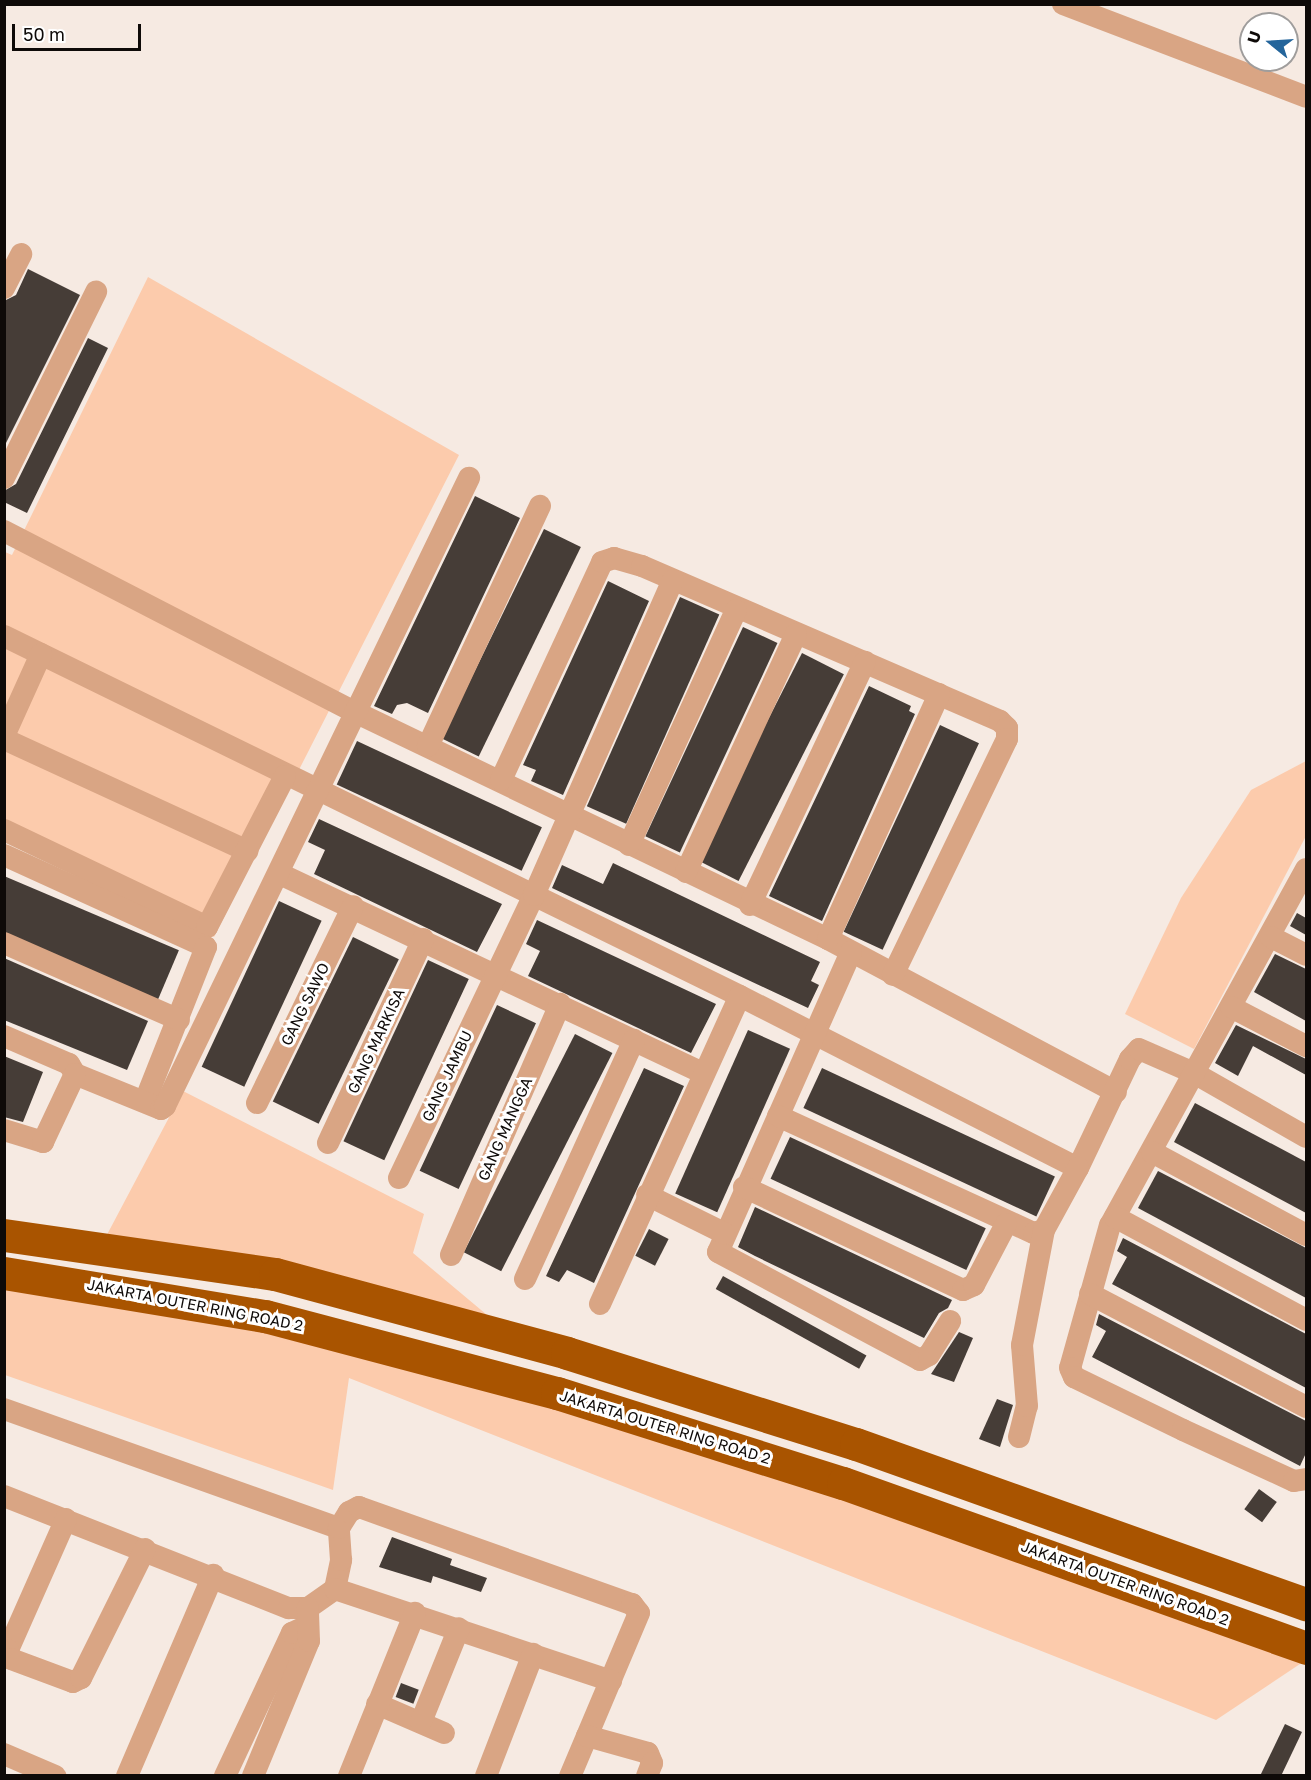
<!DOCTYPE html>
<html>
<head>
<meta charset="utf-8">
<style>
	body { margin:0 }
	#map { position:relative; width:1311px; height:1780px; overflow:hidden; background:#f6eae2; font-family:"Golos Text",sans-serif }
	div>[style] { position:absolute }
	.green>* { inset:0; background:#fccbac }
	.building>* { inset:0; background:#463d37; transform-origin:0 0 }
	.minor>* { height:22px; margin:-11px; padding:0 11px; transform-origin:11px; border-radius:11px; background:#d9a584 }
	.highway>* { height:33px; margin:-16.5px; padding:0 16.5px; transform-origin:16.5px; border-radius:16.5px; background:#a95400 }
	span { translate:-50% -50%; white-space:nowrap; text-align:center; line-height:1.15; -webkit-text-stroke:6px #fff; paint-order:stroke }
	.street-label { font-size:15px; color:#0e0a08 }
	.frame { position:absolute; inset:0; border:6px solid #0e0a08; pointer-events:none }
	.north { position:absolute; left:1239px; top:12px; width:60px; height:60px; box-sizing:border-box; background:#fff; border:2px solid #9f9d9c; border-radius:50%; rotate:288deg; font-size:16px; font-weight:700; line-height:24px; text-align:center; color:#0e0a08 }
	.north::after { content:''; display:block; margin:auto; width:21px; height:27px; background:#24659b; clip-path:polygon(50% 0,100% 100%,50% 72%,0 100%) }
	.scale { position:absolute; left:12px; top:24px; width:129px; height:27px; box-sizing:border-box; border:3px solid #0e0a08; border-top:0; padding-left:8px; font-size:18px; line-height:21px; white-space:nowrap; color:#0e0a08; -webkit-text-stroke:4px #fff; paint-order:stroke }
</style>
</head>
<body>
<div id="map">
	<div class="green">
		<div style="clip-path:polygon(148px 277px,459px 455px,214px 937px,5px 841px,5px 552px,12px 555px)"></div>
		<div style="clip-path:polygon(1306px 761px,1306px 836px,1194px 1049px,1125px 1014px,1181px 898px,1251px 790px)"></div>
		<div style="clip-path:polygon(183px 1091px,424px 1214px,413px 1253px,517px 1340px,101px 1246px)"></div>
		<div style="clip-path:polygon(5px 1273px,557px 1393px,1306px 1660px,1216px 1720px,349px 1378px,333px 1490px,5px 1375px)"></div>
	</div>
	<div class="building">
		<div style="clip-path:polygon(28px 269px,80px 295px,4px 447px,4px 301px,16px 295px)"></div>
		<div style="clip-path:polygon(88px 338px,108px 348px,27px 513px,4px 502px,4px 491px,16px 484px)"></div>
		<div style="clip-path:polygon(475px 496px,520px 518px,428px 713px,407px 703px,397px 705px,392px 714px,374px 706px)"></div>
		<div style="left:544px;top:529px;width:41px;height:233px;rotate:26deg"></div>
		<div style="clip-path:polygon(608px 581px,649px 601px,563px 795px,531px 781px,536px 770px,523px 765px)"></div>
		<div style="left:680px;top:597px;width:43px;height:229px;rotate:24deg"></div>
		<div style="left:743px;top:627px;width:38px;height:231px;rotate:25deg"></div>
		<div style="left:802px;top:653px;width:47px;height:232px;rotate:27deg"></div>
		<div style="clip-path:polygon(869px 686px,911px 706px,909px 711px,915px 714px,822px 921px,769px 896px)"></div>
		<div style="left:940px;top:725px;width:43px;height:228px;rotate:25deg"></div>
		<div style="left:357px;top:741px;width:204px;height:48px;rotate:25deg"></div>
		<div style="clip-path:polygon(319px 819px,502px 904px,477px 952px,314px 874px,325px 850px,308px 842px)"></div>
		<div style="clip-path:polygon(613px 863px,820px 962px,811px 981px,819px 985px,808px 1008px,552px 888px,562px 865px,603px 884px)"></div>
		<div style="left:4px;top:876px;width:190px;height:54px;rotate:23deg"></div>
		<div style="left:279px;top:901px;width:47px;height:183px;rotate:25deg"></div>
		<div style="clip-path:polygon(1297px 913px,1306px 918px,1306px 935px,1290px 926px)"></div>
		<div style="clip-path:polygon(537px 920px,716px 1004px,691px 1053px,528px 976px,540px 951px,526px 944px)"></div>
		<div style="left:353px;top:937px;width:51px;height:183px;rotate:26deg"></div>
		<div style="clip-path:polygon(1275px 954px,1306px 969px,1306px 1021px,1254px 992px)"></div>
		<div style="clip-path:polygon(4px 958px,148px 1021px,127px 1070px,4px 1020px)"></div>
		<div style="left:428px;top:960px;width:45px;height:200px;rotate:25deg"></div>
		<div style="left:497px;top:1005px;width:43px;height:183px;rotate:25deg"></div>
		<div style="clip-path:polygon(1236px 1025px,1306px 1059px,1306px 1075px,1253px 1046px,1238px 1076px,1215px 1063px)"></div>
		<div style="left:748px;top:1030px;width:46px;height:179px;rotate:24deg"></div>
		<div style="left:575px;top:1034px;width:42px;height:245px;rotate:27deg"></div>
		<div style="clip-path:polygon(4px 1056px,43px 1072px,23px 1122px,4px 1117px)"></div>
		<div style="clip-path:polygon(644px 1068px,684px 1086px,594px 1283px,567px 1270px,559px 1282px,546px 1276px)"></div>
		<div style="left:822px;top:1068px;width:257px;height:44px;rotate:25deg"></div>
		<div style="clip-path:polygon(1195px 1103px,1306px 1162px,1306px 1213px,1174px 1142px)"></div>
		<div style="left:790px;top:1137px;width:216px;height:46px;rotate:25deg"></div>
		<div style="clip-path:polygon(1158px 1171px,1306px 1248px,1306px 1298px,1138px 1208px)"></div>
		<div style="clip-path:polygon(755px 1207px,952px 1300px,948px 1308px,939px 1313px,924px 1338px,755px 1256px,738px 1247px)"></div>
		<div style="left:649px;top:1229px;width:22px;height:30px;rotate:27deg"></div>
		<div style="clip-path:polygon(1123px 1238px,1306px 1334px,1306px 1388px,1112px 1284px,1127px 1257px,1117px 1251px)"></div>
		<div style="left:723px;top:1276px;width:164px;height:15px;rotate:29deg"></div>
		<div style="clip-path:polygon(1099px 1314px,1306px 1421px,1306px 1453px,1300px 1466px,1092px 1357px,1106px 1331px,1096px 1325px)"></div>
		<div style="clip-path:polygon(959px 1332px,973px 1338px,954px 1382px,931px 1374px)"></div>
		<div style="clip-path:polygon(997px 1399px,1013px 1405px,1000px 1447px,979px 1439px)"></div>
		<div style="left:1259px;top:1489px;width:22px;height:25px;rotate:36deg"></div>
		<div style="clip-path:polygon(392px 1537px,452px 1559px,450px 1565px,487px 1578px,481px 1592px,433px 1576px,431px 1583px,379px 1567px)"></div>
		<div style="left:401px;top:1683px;width:19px;height:15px;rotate:21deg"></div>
		<div style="clip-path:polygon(1285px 1724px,1302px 1732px,1281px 1776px,1260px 1776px)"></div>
	</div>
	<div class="minor">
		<div style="left:1063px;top:4px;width:260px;rotate:20.9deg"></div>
		<div style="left:4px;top:288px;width:38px;rotate:-63deg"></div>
		<div style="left:4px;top:478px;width:208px;rotate:-63.7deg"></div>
		<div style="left:4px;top:531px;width:395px;rotate:27.3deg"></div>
		<div style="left:355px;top:712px;width:525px;rotate:25.64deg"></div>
		<div style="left:828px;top:939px;width:326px;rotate:28deg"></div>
		<div style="left:4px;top:636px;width:819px;rotate:26.06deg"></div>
		<div style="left:740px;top:996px;width:379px;rotate:27deg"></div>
		<div style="left:1078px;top:1168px;width:121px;rotate:-64.5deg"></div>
		<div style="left:1130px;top:1059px;width:13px;rotate:-48deg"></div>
		<div style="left:1139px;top:1049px;width:60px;rotate:23.6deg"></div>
		<div style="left:1194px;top:1073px;width:129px;rotate:29.7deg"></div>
		<div style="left:4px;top:736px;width:90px;rotate:-65.7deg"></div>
		<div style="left:4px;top:739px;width:268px;rotate:24.7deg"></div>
		<div style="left:428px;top:746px;width:265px;rotate:-65deg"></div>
		<div style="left:501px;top:780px;width:240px;rotate:-65.1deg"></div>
		<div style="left:602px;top:562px;width:13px;rotate:-18deg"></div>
		<div style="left:614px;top:558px;width:29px;rotate:16deg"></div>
		<div style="left:642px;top:566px;width:390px;rotate:23.4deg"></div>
		<div style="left:1000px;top:721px;width:10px;rotate:45deg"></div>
		<div style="left:1007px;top:728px;width:11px;rotate:90deg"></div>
		<div style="left:1007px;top:739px;width:262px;rotate:115.8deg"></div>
		<div style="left:4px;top:830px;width:225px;rotate:25.5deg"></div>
		<div style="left:207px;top:927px;width:170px;rotate:-62.7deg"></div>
		<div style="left:629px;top:845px;width:258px;rotate:-65.5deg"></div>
		<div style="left:4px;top:855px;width:222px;rotate:24.5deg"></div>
		<div style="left:206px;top:947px;width:166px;rotate:111.6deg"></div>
		<div style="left:1306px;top:869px;width:406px;rotate:118.8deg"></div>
		<div style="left:1110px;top:1225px;width:148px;rotate:105.6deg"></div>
		<div style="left:1070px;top:1368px;width:10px;rotate:66deg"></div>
		<div style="left:1074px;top:1377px;width:121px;rotate:25.9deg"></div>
		<div style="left:1183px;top:1430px;width:122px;rotate:24.7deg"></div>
		<div style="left:1294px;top:1481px;width:12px;rotate:-9deg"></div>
		<div style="left:686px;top:872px;width:262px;rotate:-65.2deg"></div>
		<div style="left:280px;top:874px;width:467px;rotate:25.2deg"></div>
		<div style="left:750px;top:905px;width:269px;rotate:-64.7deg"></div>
		<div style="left:1271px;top:937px;width:39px;rotate:27deg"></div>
		<div style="left:828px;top:939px;width:269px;rotate:-65.6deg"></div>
		<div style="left:4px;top:943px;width:191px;rotate:23.7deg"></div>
		<div style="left:851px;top:952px;width:328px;rotate:113.9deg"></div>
		<div style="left:718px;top:1252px;width:229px;rotate:28.1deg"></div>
		<div style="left:920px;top:1360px;width:10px;rotate:-29deg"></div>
		<div style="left:929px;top:1355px;width:40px;rotate:-58deg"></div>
		<div style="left:1231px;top:1007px;width:85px;rotate:27.5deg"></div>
		<div style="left:4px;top:1036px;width:71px;rotate:23.3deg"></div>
		<div style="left:69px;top:1064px;width:12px;rotate:59deg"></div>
		<div style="left:75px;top:1074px;width:93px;rotate:22.1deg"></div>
		<div style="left:161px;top:1109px;width:5px;rotate:-37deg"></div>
		<div style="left:165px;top:1106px;width:698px;rotate:-64.17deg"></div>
		<div style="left:257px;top:1103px;width:219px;rotate:-64deg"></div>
		<div style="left:778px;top:1116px;width:281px;rotate:24.6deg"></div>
		<div style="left:1034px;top:1233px;width:10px;rotate:-17deg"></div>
		<div style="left:1044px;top:1230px;width:71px;rotate:-61.3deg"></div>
		<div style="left:4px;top:1130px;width:41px;rotate:17.1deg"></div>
		<div style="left:43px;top:1142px;width:75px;rotate:-64.8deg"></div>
		<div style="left:328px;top:1143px;width:225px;rotate:-65deg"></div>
		<div style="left:1152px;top:1152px;width:175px;rotate:28.3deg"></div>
		<div style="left:399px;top:1178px;width:314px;rotate:-64.5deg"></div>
		<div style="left:534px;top:895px;width:344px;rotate:-66.2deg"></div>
		<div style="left:744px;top:1187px;width:242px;rotate:25.2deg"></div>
		<div style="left:963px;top:1290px;width:12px;rotate:-24deg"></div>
		<div style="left:974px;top:1285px;width:69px;rotate:-62.3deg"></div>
		<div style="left:647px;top:1195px;width:86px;rotate:26.3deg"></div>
		<div style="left:1115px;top:1217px;width:217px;rotate:28.3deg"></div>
		<div style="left:451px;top:1255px;width:274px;rotate:-66.5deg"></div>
		<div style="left:525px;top:1279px;width:263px;rotate:-65.5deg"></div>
		<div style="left:1090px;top:1294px;width:244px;rotate:27.6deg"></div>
		<div style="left:600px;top:1304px;width:338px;rotate:-65.6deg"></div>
		<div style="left:4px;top:1409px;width:356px;rotate:19.6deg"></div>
		<div style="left:1019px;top:1437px;width:32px;rotate:-76deg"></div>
		<div style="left:1027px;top:1406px;width:61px;rotate:-94.7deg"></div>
		<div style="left:1022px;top:1345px;width:117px;rotate:-79.2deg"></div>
		<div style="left:4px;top:1496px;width:306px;rotate:21.5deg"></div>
		<div style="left:289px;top:1608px;width:19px"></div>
		<div style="left:308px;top:1608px;width:33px;rotate:-35deg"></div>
		<div style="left:335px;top:1589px;width:30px;rotate:-78deg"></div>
		<div style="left:341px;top:1560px;width:32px;rotate:-94deg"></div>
		<div style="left:339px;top:1528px;width:19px;rotate:-58deg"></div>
		<div style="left:349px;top:1512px;width:11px;rotate:-27deg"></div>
		<div style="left:359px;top:1507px;width:290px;rotate:19.6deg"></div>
		<div style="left:632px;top:1604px;width:11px;rotate:52deg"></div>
		<div style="left:639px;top:1613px;width:177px;rotate:112.9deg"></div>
		<div style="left:66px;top:1519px;width:143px;rotate:113.9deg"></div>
		<div style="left:8px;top:1650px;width:9px;rotate:72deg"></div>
		<div style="left:11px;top:1659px;width:66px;rotate:20.4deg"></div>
		<div style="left:73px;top:1682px;width:9px;rotate:-27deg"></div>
		<div style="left:81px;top:1678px;width:144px;rotate:-63.6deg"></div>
		<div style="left:335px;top:1589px;width:291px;rotate:18.4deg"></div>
		<div style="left:377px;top:1704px;width:73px;rotate:23.4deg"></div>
		<div style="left:421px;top:1722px;width:101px;rotate:-68deg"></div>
		<div style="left:587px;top:1736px;width:63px;rotate:15.6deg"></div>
		<div style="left:648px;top:1753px;width:11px;rotate:68deg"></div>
		<div style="left:652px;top:1763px;width:14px;rotate:111deg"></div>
		<div style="left:4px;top:1754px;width:56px;rotate:23.3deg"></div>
		<div style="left:127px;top:1776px;width:219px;rotate:-66.8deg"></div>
		<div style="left:225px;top:1776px;width:158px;rotate:-64.9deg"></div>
		<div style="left:292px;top:1633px;width:17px;rotate:-25deg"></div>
		<div style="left:253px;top:1776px;width:146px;rotate:-67.5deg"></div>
		<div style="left:309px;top:1641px;width:33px;rotate:-92deg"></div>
		<div style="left:349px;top:1776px;width:176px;rotate:-68deg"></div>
		<div style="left:486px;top:1776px;width:131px;rotate:-68.9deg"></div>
	</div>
	<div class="highway">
		<div style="left:4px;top:1235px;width:274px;rotate:8.2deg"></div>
		<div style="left:275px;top:1274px;width:302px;rotate:15.1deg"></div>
		<div style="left:567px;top:1353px;width:303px;rotate:17.5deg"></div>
		<div style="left:856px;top:1444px;width:478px;rotate:19.6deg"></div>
		<div style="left:4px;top:1273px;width:265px;rotate:9.4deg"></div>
		<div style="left:265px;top:1316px;width:302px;rotate:14.8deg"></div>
		<div style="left:557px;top:1393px;width:300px;rotate:17.5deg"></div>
		<div style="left:843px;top:1483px;width:492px;rotate:19.6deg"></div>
	</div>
	<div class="street-label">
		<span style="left:305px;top:1004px;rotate:-64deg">GANG SAWO</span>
		<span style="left:376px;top:1041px;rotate:-65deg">GANG MARKISA</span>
		<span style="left:447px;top:1076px;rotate:-65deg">GANG JAMBU</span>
		<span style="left:505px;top:1129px;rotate:-66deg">GANG MANGGA</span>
		<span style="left:195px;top:1305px;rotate:11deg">JAKARTA OUTER RING ROAD 2</span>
		<span style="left:665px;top:1427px;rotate:17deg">JAKARTA OUTER RING ROAD 2</span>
		<span style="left:1125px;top:1583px;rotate:20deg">JAKARTA OUTER RING ROAD 2</span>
	</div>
	<div class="frame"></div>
	<div class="north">U</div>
	<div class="scale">50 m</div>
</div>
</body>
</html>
